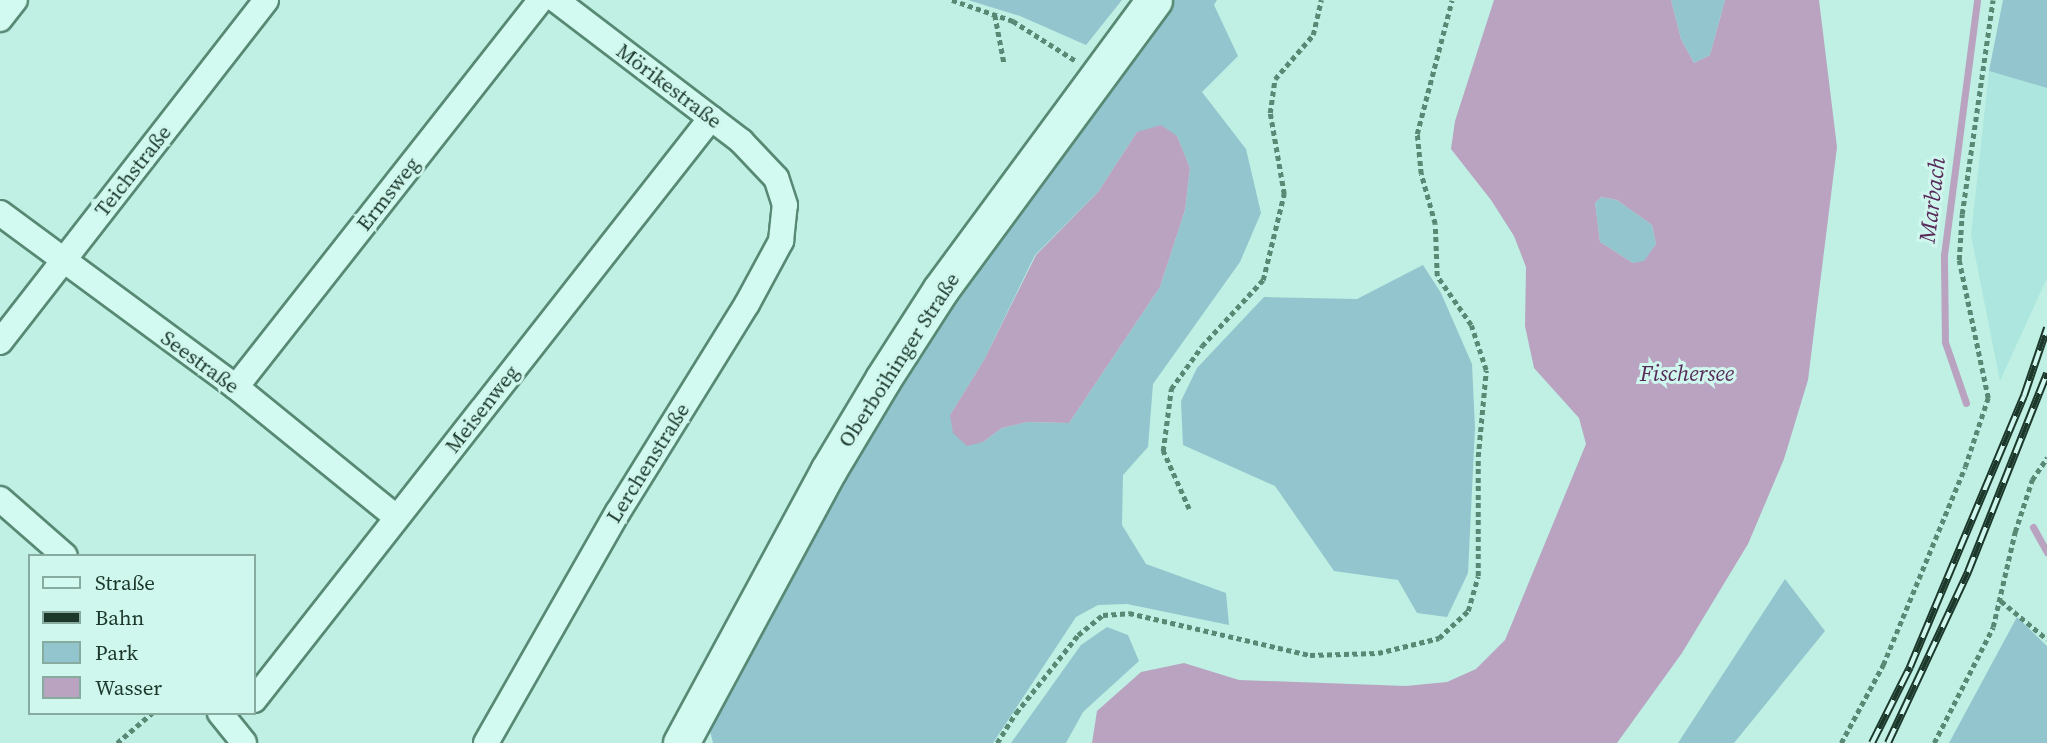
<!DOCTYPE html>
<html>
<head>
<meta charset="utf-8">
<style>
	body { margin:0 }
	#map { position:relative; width:2047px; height:743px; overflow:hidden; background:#bff0e3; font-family:"Source Serif 4",serif }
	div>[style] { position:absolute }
	.farmland>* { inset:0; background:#ace6df }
	.green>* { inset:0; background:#93c5ce }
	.water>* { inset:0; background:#b9a3c1 }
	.stream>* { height:7px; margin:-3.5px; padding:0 3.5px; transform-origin:3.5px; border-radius:3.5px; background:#b9a3c1 }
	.path>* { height:4.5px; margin-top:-2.25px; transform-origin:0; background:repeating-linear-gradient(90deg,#578974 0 5px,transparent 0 8.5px) }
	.roads { filter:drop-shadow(2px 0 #578974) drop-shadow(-2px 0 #578974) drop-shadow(0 2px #578974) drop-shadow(0 -2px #578974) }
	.minor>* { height:24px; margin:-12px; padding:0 12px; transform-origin:12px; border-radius:12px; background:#d3faf0 }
	.secondary>* { height:35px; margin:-17.5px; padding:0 17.5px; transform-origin:17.5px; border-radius:17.5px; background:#d3faf0 }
	.rail>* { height:8px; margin-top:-4px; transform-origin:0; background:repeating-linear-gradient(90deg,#cff7ed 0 16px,#1c382b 0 32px); box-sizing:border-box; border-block:2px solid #1c382b }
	span { translate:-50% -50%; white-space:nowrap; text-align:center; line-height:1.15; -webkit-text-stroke:6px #cff7ed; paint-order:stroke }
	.street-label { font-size:21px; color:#1c382b }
	.water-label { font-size:23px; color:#572a59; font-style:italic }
	.legend { position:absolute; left:28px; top:554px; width:228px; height:161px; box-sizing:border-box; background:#cff7ed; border:2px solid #87ab9f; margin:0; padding:9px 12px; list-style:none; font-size:21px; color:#1c382b }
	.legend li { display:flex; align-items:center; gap:14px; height:35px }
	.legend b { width:35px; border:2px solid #87ab9f }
</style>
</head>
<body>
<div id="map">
	<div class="farmland">
		<div style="clip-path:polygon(1989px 71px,2047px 88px,2047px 278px,2000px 381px,1971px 235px)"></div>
	</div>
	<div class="green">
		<div style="clip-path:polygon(968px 0,1122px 0,1086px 45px,1020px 16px)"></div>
		<div style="clip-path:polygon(evenodd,1171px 0,1217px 0,1214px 5px,1238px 56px,1202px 92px,1246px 149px,1261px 213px,1240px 262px,1153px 384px,1148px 447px,1123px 475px,1122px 525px,1146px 564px,1226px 593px,1229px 625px,1127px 604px,1098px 605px,1076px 617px,993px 743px,713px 743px,708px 723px,910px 364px,1080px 118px,1171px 0,1137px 132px,1177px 136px,1190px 168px,1185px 210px,1160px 287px,1069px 423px,1027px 422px,1002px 428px,983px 442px,950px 415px,984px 360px,1035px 255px,1098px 192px,1137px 132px)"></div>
		<div style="clip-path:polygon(1671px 0,1725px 0,1710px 55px,1694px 63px,1681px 39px)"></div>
		<div style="clip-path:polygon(2003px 0,2047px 0,2047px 88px,1989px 71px)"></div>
		<div style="clip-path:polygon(1601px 197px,1617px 200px,1652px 225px,1656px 244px,1644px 262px,1633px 263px,1600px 242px,1595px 203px)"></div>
		<div style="clip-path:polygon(1423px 265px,1441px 293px,1472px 364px,1475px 428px,1468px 573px,1447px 617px,1417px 613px,1398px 580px,1334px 571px,1275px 486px,1183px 445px,1181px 401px,1197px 368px,1264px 297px,1357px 299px)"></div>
		<div style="clip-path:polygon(1785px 579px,1825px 631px,1734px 743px,1678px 743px)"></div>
		<div style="clip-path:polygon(2017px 617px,2047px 646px,2047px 743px,1949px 743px)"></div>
		<div style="clip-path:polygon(1107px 627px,1128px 635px,1139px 661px,1083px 712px,1066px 743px,1011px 743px,1081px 645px)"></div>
	</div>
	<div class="water">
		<div style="clip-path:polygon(evenodd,1494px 0,1671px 0,1681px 39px,1694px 63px,1710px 55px,1725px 0,1819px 0,1837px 147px,1808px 380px,1784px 459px,1748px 544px,1682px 653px,1617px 743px,1092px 743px,1097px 711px,1141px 672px,1184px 663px,1239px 680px,1406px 686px,1447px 682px,1476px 669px,1505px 640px,1586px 444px,1579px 418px,1534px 368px,1525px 326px,1526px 267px,1514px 236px,1491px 200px,1451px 149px,1455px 121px,1494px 0,1601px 197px,1617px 200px,1652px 225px,1656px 244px,1644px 261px,1633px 263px,1600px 242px,1595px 203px,1601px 197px)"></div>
		<div style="clip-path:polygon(1161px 125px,1177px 136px,1190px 168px,1185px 210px,1160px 287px,1069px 423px,1027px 422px,1002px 428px,983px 442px,967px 446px,953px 433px,950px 415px,984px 360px,1036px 255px,1098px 192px,1137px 132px)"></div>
	</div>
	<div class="stream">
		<div style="left:1966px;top:403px;width:65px;rotate:-109deg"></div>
		<div style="left:1945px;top:342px;width:87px;rotate:-90.7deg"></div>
		<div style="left:1944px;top:255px;width:257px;rotate:-82.6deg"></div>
		<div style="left:2033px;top:527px;width:29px;rotate:61deg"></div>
	</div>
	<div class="path">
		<div style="left:952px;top:0;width:65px;rotate:19deg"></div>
		<div style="left:1013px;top:21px;width:75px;rotate:32.4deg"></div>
		<div style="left:995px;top:15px;width:48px;rotate:79.2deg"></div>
		<div style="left:1189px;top:509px;width:64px;rotate:-114.1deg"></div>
		<div style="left:1163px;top:451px;width:63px;rotate:-82.6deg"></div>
		<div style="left:1171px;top:389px;width:53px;rotate:-54.2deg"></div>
		<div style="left:1202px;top:346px;width:90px;rotate:-47.3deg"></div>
		<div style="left:1263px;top:280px;width:89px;rotate:-76.3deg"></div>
		<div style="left:1284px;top:194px;width:82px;rotate:-99.8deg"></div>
		<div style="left:1270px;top:113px;width:34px;rotate:-82deg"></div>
		<div style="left:1275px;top:79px;width:58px;rotate:-49.2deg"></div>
		<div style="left:1313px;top:35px;width:36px;rotate:-77deg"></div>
		<div style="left:2001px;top:601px;width:60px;rotate:39.6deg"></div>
		<div style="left:117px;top:743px;width:46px;rotate:-40.6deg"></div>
		<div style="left:997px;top:743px;width:36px;rotate:-58deg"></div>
		<div style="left:1016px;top:713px;width:100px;rotate:-51.5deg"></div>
		<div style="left:1078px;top:635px;width:32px;rotate:-39deg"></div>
		<div style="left:1103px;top:615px;width:26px;rotate:-4deg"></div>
		<div style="left:1129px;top:613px;width:186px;rotate:13.1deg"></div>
		<div style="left:1310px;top:655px;width:68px;rotate:-1.7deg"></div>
		<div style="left:1378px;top:653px;width:63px;rotate:-13.8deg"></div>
		<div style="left:1439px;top:638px;width:40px;rotate:-43deg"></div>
		<div style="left:1468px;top:611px;width:36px;rotate:-74deg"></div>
		<div style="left:1478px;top:576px;width:119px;rotate:-90deg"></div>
		<div style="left:1478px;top:457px;width:87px;rotate:-84.7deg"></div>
		<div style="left:1486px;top:370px;width:47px;rotate:-108.4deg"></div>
		<div style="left:1471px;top:325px;width:60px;rotate:-124.8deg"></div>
		<div style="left:1437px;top:276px;width:52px;rotate:-92.2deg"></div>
		<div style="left:1435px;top:224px;width:52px;rotate:-105.6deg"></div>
		<div style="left:1421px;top:174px;width:40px;rotate:-95.7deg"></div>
		<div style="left:1417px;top:134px;width:138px;rotate:-75.4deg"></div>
		<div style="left:1841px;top:743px;width:89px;rotate:-61.7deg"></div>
		<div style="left:1883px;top:665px;width:214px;rotate:-67.5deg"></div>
		<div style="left:1965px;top:467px;width:73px;rotate:-71.6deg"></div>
		<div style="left:1988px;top:398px;width:141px;rotate:-101.9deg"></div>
		<div style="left:1959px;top:260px;width:46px;rotate:-86.3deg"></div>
		<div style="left:1962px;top:214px;width:216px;rotate:-81.8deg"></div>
		<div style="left:1934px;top:743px;width:130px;rotate:-63deg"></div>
		<div style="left:1993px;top:627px;width:98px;rotate:-77deg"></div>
		<div style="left:2015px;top:532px;width:55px;rotate:-71.9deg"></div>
		<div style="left:2032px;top:480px;width:27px;rotate:-56deg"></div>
	</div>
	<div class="roads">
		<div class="minor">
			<div style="left:0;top:19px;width:24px;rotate:-52deg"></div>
			<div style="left:0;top:213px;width:293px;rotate:36.4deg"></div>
			<div style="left:236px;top:387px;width:206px;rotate:39.1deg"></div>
			<div style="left:0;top:342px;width:433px;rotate:-52.1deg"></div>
			<div style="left:236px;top:387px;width:493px;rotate:-51.8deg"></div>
			<div style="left:0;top:499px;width:86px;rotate:41.2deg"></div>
			<div style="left:254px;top:700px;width:740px;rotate:-51.86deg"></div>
			<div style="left:220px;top:713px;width:38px;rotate:51deg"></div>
			<div style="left:486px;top:743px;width:266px;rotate:-60.3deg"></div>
			<div style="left:618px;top:512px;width:245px;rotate:-58.2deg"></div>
			<div style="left:747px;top:304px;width:72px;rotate:-61.6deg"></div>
			<div style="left:781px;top:241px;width:36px;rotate:-84deg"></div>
			<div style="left:785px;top:205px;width:28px;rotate:-108deg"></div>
			<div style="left:776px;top:178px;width:51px;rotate:-133.4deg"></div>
			<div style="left:741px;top:141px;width:233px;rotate:-142.7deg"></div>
		</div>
		<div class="secondary">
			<div style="left:681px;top:743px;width:309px;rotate:-61.6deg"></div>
			<div style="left:828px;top:471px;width:107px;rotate:-59.1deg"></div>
			<div style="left:883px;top:379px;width:107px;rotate:-57.2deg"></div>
			<div style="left:941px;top:289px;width:359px;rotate:-53.6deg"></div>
		</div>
	</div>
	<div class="rail">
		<div style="left:1872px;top:743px;width:85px;rotate:-63.4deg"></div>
		<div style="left:1910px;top:667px;width:294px;rotate:-67.2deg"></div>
		<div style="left:2024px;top:396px;width:72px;rotate:-71.3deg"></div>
		<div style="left:1888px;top:743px;width:189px;rotate:-64.9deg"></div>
		<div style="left:1968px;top:572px;width:214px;rotate:-68.3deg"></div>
	</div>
	<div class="street-label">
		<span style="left:669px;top:86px;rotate:37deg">Mörikestraße</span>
		<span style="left:133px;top:171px;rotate:-52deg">Teichstraße</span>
		<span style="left:388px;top:194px;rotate:-52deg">Ermsweg</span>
		<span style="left:899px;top:360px;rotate:-57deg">Oberboihinger Straße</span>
		<span style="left:200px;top:362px;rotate:36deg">Seestraße</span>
		<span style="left:482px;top:409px;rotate:-52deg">Meisenweg</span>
		<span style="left:648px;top:463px;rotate:-58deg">Lerchenstraße</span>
	</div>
	<div class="water-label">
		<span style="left:1932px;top:200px;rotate:-83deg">Marbach</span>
		<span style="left:1687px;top:373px">Fischersee</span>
	</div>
	<ul class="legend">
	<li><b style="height:9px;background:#d3faf0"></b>Straße</li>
	<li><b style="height:9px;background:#1c382b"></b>Bahn</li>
	<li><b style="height:19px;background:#93c5ce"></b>Park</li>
	<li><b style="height:19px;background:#b9a3c1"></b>Wasser</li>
	</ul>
</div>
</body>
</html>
